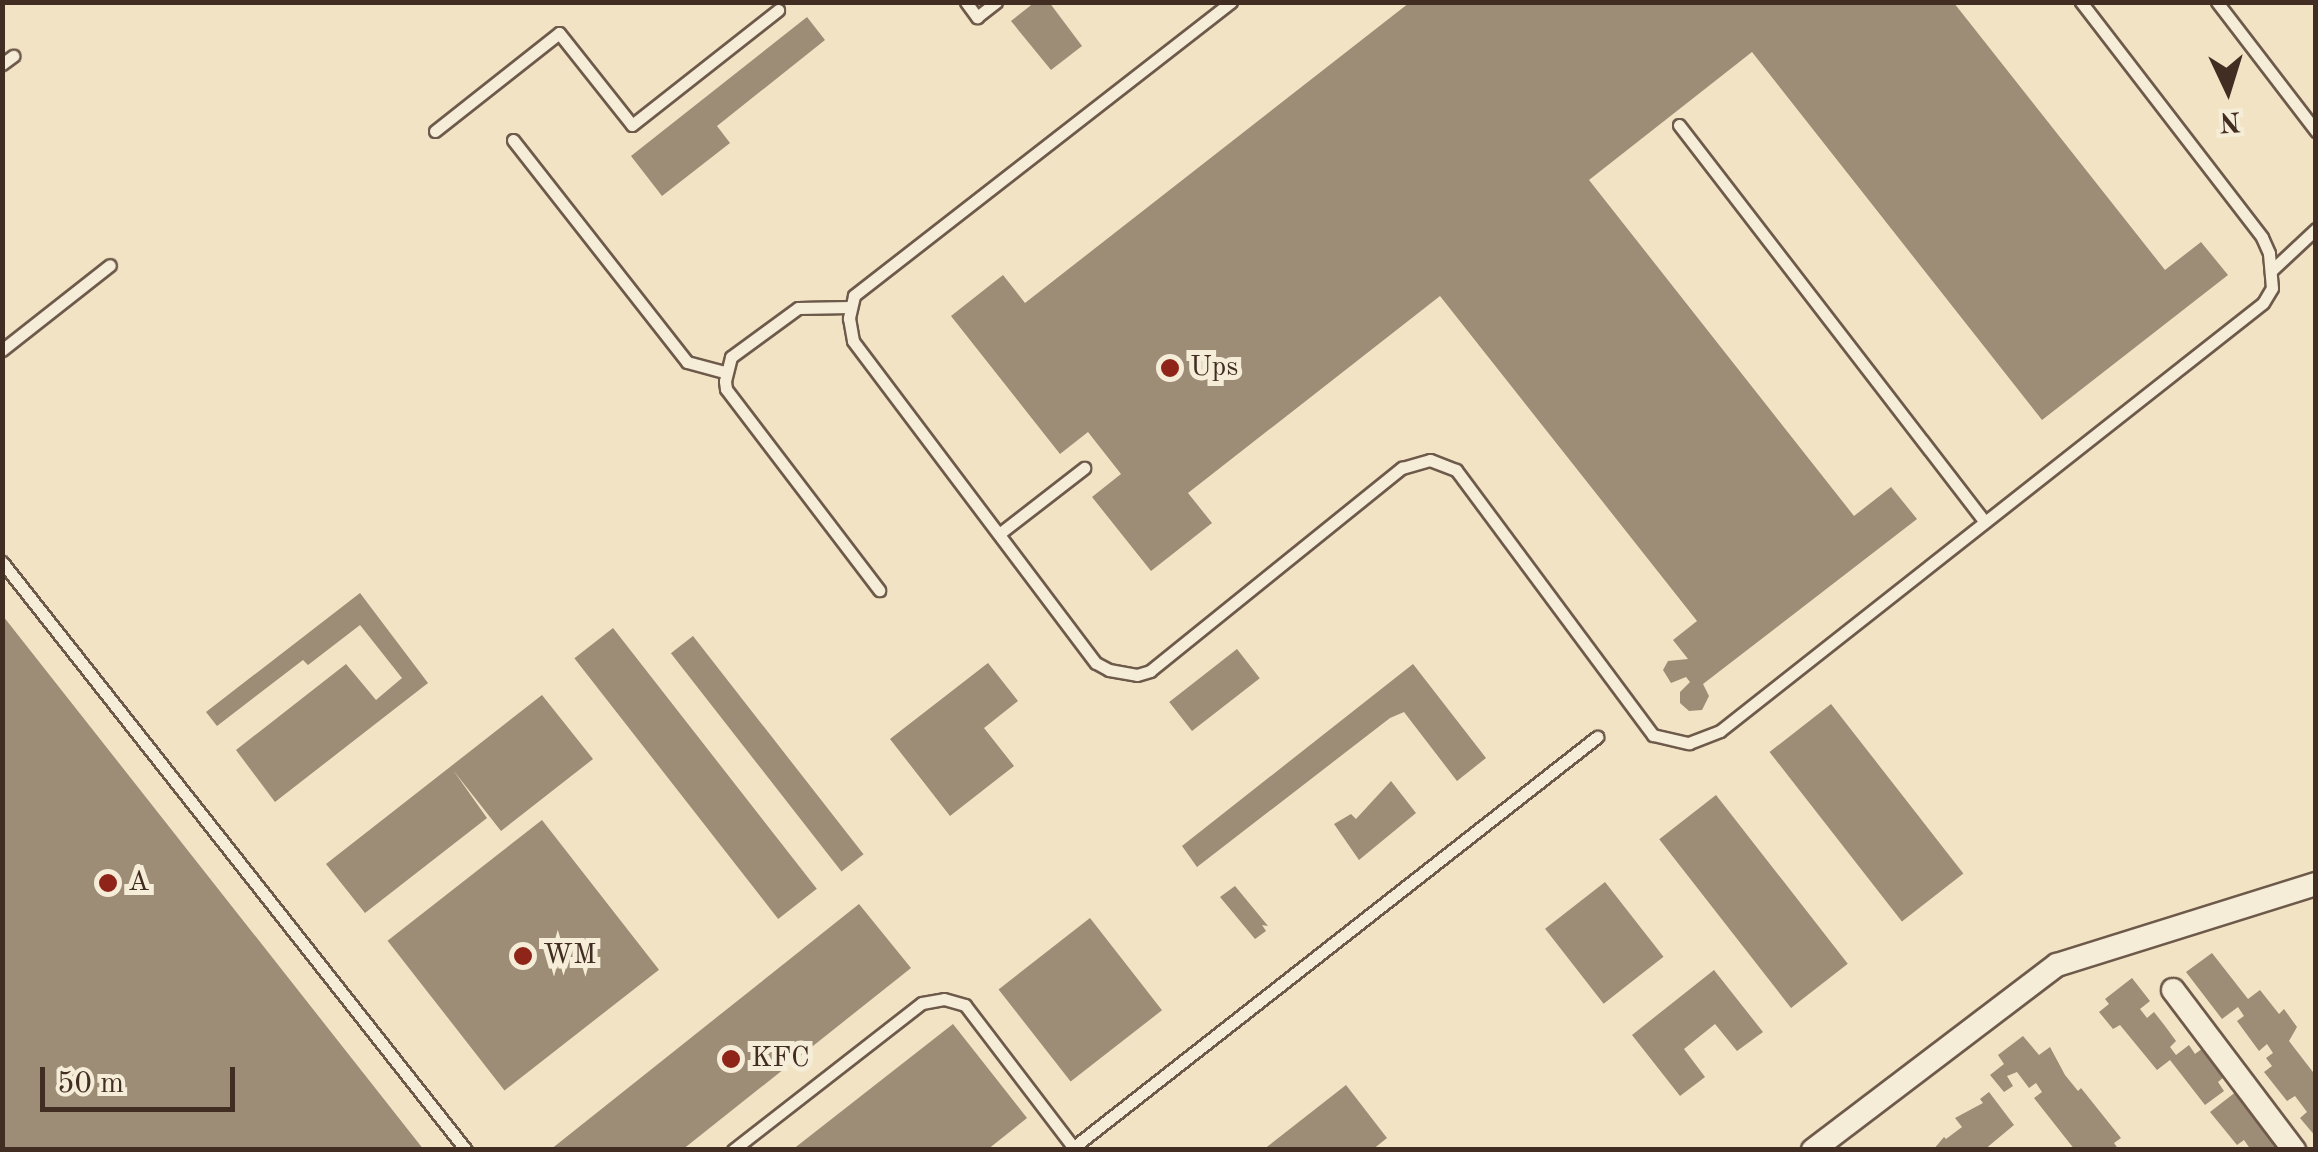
<!DOCTYPE html>
<html>
<head>
<meta charset="utf-8">
<style>
	body { margin:0 }
	#map { position:relative; width:2318px; height:1152px; overflow:hidden; background:#f1e3c3; font-family:"Old Standard TT",serif }
	div>[style] { position:absolute }
	.building>* { inset:0; background:#9d8c76; transform-origin:0 0 }
	.roads { filter:drop-shadow(2px 0 #6e5a4b) drop-shadow(-2px 0 #6e5a4b) drop-shadow(0 2px #6e5a4b) drop-shadow(0 -2px #6e5a4b) }
	.lane>* { height:11px; margin:-5.5px; padding:0 5.5px; transform-origin:5.5px; border-radius:5.5px; background:#f6edd8 }
	.street>* { height:22px; margin:-11px; padding:0 11px; transform-origin:11px; border-radius:11px; background:#f6edd8 }
	.dots>* { width:28px; height:28px; translate:-50% -50%; box-sizing:border-box; border:5px solid #f6edd8; border-radius:50% }
	span { translate:-50% -50%; white-space:nowrap; text-align:center; line-height:1.15; -webkit-text-stroke:10px #f6edd8; paint-order:stroke }
	.poi-label { font-size:28px; color:#422d23 }
	.left { translate:0 -50%; text-align:left }
	.frame { position:absolute; inset:0; border:5px solid #422d23; pointer-events:none }
	.north { position:absolute; left:2178px; top:40px; width:100px; height:100px; -webkit-text-stroke:8px #f6edd8; paint-order:stroke; rotate:176deg; font-size:28px; font-weight:700; line-height:40px; text-align:center; color:#422d23 }
	.north::after { content:''; display:block; margin:auto; width:35px; height:45px; background:#422d23; clip-path:polygon(50% 0,100% 100%,50% 72%,0 100%) }
	.scale { position:absolute; left:40px; top:1067px; width:195px; height:45px; box-sizing:border-box; border:5px solid #422d23; border-top:0; padding-left:12px; font-size:30px; line-height:35px; white-space:nowrap; color:#422d23; -webkit-text-stroke:8px #f6edd8; paint-order:stroke }
</style>
</head>
<body>
<div id="map">
	<div class="building">
		<div style="clip-path:polygon(1035px 2px,1049px 2px,1082px 46px,1051px 70px,1011px 21px)"></div>
		<div style="clip-path:polygon(1409px 3px,1954px 3px,2165px 270px,2201px 242px,2228px 275px,2042px 420px,1752px 52px,1589px 180px,1854px 516px,1891px 487px,1917px 519px,1703px 684px,1709px 696px,1702px 710px,1689px 711px,1680px 703px,1680px 692px,1690px 682px,1686px 677px,1671px 683px,1663px 670px,1668px 661px,1688px 659px,1673px 640px,1697px 621px,1440px 296px,1188px 493px,1212px 523px,1151px 571px,1092px 497px,1121px 474px,1088px 432px,1060px 454px,951px 316px,1003px 275px,1025px 303px)"></div>
		<div style="clip-path:polygon(807px 17px,825px 40px,717px 126px,730px 143px,662px 196px,631px 156px)"></div>
		<div style="clip-path:polygon(360px 593px,428px 683px,275px 802px,236px 750px,346px 664px,376px 700px,402px 678px,360px 625px,308px 665px,303px 660px,217px 726px,206px 712px)"></div>
		<div style="clip-path:polygon(3px 616px,424px 1150px,3px 1150px)"></div>
		<div style="left:613px;top:628px;width:331px;height:49px;rotate:52deg"></div>
		<div style="left:693px;top:636px;width:277px;height:28px;rotate:52deg"></div>
		<div style="left:1237px;top:649px;width:37px;height:86px;rotate:52deg"></div>
		<div style="clip-path:polygon(988px 663px,1018px 701px,984px 728px,1014px 766px,950px 816px,890px 739px)"></div>
		<div style="clip-path:polygon(1413px 664px,1486px 758px,1457px 781px,1404px 712px,1390px 718px,1197px 867px,1182px 846px)"></div>
		<div style="clip-path:polygon(542px 695px,593px 759px,501px 831px,453px 770px,487px 818px,365px 913px,326px 864px)"></div>
		<div style="left:1831px;top:704px;width:215px;height:78px;rotate:52deg"></div>
		<div style="clip-path:polygon(1391px 781px,1416px 813px,1359px 860px,1334px 824px,1351px 814px,1356px 819px)"></div>
		<div style="left:1716px;top:795px;width:214px;height:72px;rotate:52deg"></div>
		<div style="left:542px;top:820px;width:190px;height:196px;rotate:52deg"></div>
		<div style="left:1605px;top:882px;width:95px;height:76px;rotate:52deg"></div>
		<div style="clip-path:polygon(1235px 886px,1268px 926px,1262px 925px,1266px 931px,1255px 939px,1220px 897px)"></div>
		<div style="clip-path:polygon(859px 904px,911px 968px,682px 1150px,550px 1150px)"></div>
		<div style="left:1090px;top:918px;width:117px;height:116px;rotate:52deg"></div>
		<div style="clip-path:polygon(2212px 953px,2248px 999px,2260px 990px,2279px 1014px,2284px 1009px,2297px 1027px,2289px 1041px,2316px 1076px,2316px 1137px,2300px 1118px,2307px 1112px,2295px 1096px,2287px 1101px,2264px 1072px,2272px 1066px,2266px 1058px,2273px 1053px,2267px 1044px,2259px 1051px,2237px 1021px,2244px 1016px,2238px 1007px,2222px 1019px,2186px 972px)"></div>
		<div style="clip-path:polygon(1714px 970px,1763px 1032px,1737px 1051px,1715px 1024px,1684px 1049px,1705px 1077px,1680px 1096px,1632px 1035px)"></div>
		<div style="clip-path:polygon(2132px 978px,2150px 1001px,2140px 1009px,2147px 1018px,2154px 1012px,2165px 1026px,2176px 1041px,2170px 1047px,2176px 1055px,2189px 1045px,2195px 1054px,2203px 1048px,2225px 1076px,2218px 1082px,2224px 1091px,2205px 1105px,2170px 1060px,2157px 1070px,2120px 1025px,2113px 1029px,2099px 1012px,2109px 1004px,2105px 999px)"></div>
		<div style="clip-path:polygon(953px 1024px,1027px 1118px,987px 1150px,792px 1150px)"></div>
		<div style="clip-path:polygon(2023px 1036px,2039px 1055px,2050px 1047px,2065px 1075px,2078px 1091px,2081px 1088px,2121px 1138px,2114px 1143px,2119px 1150px,2075px 1150px,2034px 1098px,2042px 1092px,2036px 1083px,2029px 1088px,2017px 1072px,2007px 1076px,2013px 1086px,2004px 1092px,1990px 1075px,2004px 1064px,1998px 1055px)"></div>
		<div style="clip-path:polygon(1346px 1085px,1387px 1138px,1372px 1150px,1263px 1150px)"></div>
		<div style="clip-path:polygon(2237px 1091px,2283px 1150px,2251px 1150px,2244px 1140px,2237px 1145px,2210px 1112px)"></div>
		<div style="clip-path:polygon(1989px 1092px,2014px 1125px,1984px 1150px,1933px 1150px,1944px 1137px,1946px 1139px,1962px 1127px,1955px 1118px,1983px 1103px,1980px 1099px)"></div>
	</div>
	<div class="roads">
		<div class="lane">
			<div style="left:966px;top:2px;width:19px;rotate:54deg"></div>
			<div style="left:977px;top:17px;width:24px;rotate:-38deg"></div>
			<div style="left:1231px;top:2px;width:478px;rotate:142.1deg"></div>
			<div style="left:854px;top:296px;width:23px;rotate:103deg"></div>
			<div style="left:849px;top:318px;width:23px;rotate:80deg"></div>
			<div style="left:853px;top:341px;width:403px;rotate:53deg"></div>
			<div style="left:1096px;top:663px;width:15px;rotate:28deg"></div>
			<div style="left:1109px;top:670px;width:28px;rotate:10deg"></div>
			<div style="left:1137px;top:675px;width:14px;rotate:-17deg"></div>
			<div style="left:1150px;top:671px;width:324px;rotate:-38.9deg"></div>
			<div style="left:1402px;top:468px;width:29px;rotate:-16deg"></div>
			<div style="left:1430px;top:460px;width:28px;rotate:21deg"></div>
			<div style="left:1456px;top:470px;width:330px;rotate:53.4deg"></div>
			<div style="left:1653px;top:735px;width:37px;rotate:13deg"></div>
			<div style="left:1689px;top:743px;width:33px;rotate:-21deg"></div>
			<div style="left:1720px;top:731px;width:691px;rotate:-38.25deg"></div>
			<div style="left:2263px;top:303px;width:17px;rotate:-59deg"></div>
			<div style="left:2272px;top:288px;width:35px;rotate:-95deg"></div>
			<div style="left:2269px;top:253px;width:17px;rotate:-114deg"></div>
			<div style="left:2262px;top:237px;width:297px;rotate:-127.6deg"></div>
			<div style="left:2217px;top:2px;width:163px;rotate:52.5deg"></div>
			<div style="left:2px;top:64px;width:14px;rotate:-36deg"></div>
			<div style="left:1679px;top:125px;width:501px;rotate:52.38deg"></div>
			<div style="left:435px;top:131px;width:158px;rotate:-38.3deg"></div>
			<div style="left:559px;top:33px;width:117px;rotate:51.6deg"></div>
			<div style="left:632px;top:125px;width:186px;rotate:-38.2deg"></div>
			<div style="left:513px;top:140px;width:282px;rotate:51.9deg"></div>
			<div style="left:687px;top:362px;width:39px;rotate:15deg"></div>
			<div style="left:2272px;top:270px;width:60px;rotate:-43deg"></div>
			<div style="left:850px;top:307px;width:52px;rotate:178.9deg"></div>
			<div style="left:798px;top:308px;width:83px;rotate:143.8deg"></div>
			<div style="left:731px;top:357px;width:25px;rotate:104deg"></div>
			<div style="left:725px;top:381px;width:8px;rotate:83deg"></div>
			<div style="left:726px;top:389px;width:253px;rotate:52.7deg"></div>
			<div style="left:2px;top:350px;width:137px;rotate:-38.2deg"></div>
			<div style="left:999px;top:534px;width:108px;rotate:-37.8deg"></div>
			<div style="left:2px;top:562px;width:749px;rotate:51.72deg"></div>
			<div style="left:733px;top:1150px;width:239px;rotate:-37.9deg"></div>
			<div style="left:922px;top:1003px;width:22px;rotate:-10deg"></div>
			<div style="left:944px;top:999px;width:22px;rotate:16deg"></div>
			<div style="left:965px;top:1005px;width:178px;rotate:52.7deg"></div>
			<div style="left:1070px;top:1150px;width:670px;rotate:-38.09deg"></div>
		</div>
		<div class="street">
			<div style="left:2173px;top:990px;width:201px;rotate:52.9deg"></div>
			<div style="left:1813px;top:1150px;width:306px;rotate:-37.2deg"></div>
			<div style="left:2057px;top:965px;width:271px;rotate:-17.4deg"></div>
		</div>
	</div>
	<div class="dots">
		<div style="left:1170px;top:368px;background:#8f2418"></div>
		<div style="left:108px;top:883px;background:#8f2418"></div>
		<div style="left:523px;top:956px;background:#8f2418"></div>
		<div style="left:731px;top:1059px;background:#8f2418"></div>
	</div>
	<div class="poi-label">
		<span class="left" style="left:1190px;top:368px">Ups</span>
		<span class="left" style="left:128px;top:883px">A</span>
		<span class="left" style="left:543px;top:956px">WM</span>
		<span class="left" style="left:751px;top:1059px">KFC</span>
	</div>
	<div class="frame"></div>
	<div class="north">N</div>
	<div class="scale">50 m</div>
</div>
</body>
</html>
